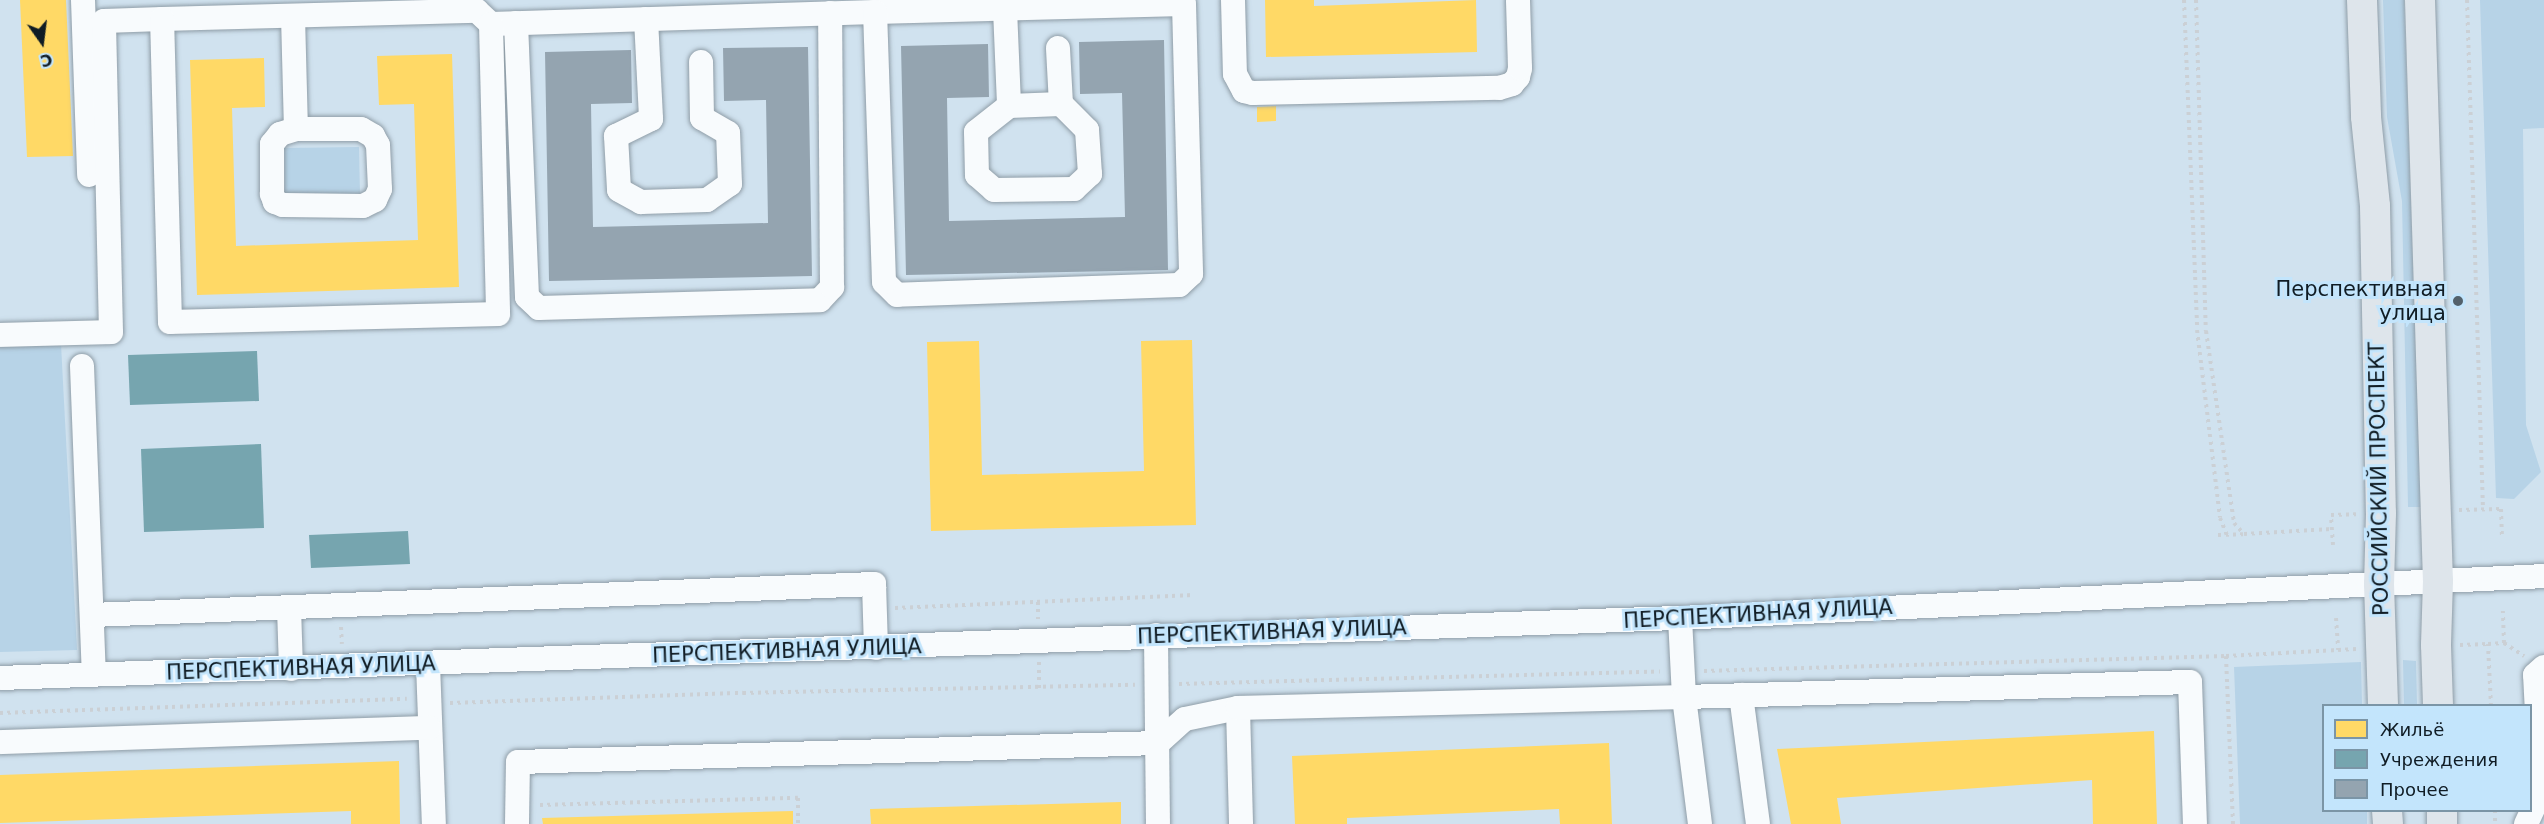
<!DOCTYPE html>
<html>
<head>
<meta charset="utf-8">
<style>
	body { margin:0 }
	#map { position:relative; width:2544px; height:824px; overflow:hidden; background:#d0e2ef; font-family:"DejaVu Sans",sans-serif }
	div>[style] { position:absolute }
	.green>* { inset:0; background:#b7d3e7 }
	.homes>* { inset:0; background:#ffd966 }
	.public>* { inset:0; background:#76a5af }
	.building>* { inset:0; background:#94a4b0 }
	.path>* { height:4px; margin-top:-2px; transform-origin:0; background:repeating-linear-gradient(90deg,#cbd0d5 0 3px,transparent 0 7.5px) }
	.roads { filter:drop-shadow(0 0 2px #8f9da7) drop-shadow(0 0 2px #8f9da7) }
	.minor>* { height:24px; margin:-12px; padding:0 12px; transform-origin:12px; border-radius:12px; background:#f8fbfd }
	.major>* { height:30px; margin:-15px; padding:0 15px; transform-origin:15px; border-radius:15px; background:#dee5eb }
	.dots>* { width:16px; height:16px; translate:-50% -50%; box-sizing:border-box; border:3px solid #c3e5fc; border-radius:50% }
	span { translate:-50% -50%; white-space:nowrap; text-align:center; line-height:1.15; -webkit-text-stroke:6px #c3e5fc; paint-order:stroke }
	.poi-label { font-size:21px; color:#101c24 }
	.right { translate:-100% -50%; text-align:right }
	.street-label { font-size:21px; color:#101c24 }
	.legend { position:absolute; left:2322px; top:704px; width:210px; height:108px; box-sizing:border-box; background:#c3e5fc; border:2px solid #7b95a6; margin:0; padding:8px 10px; list-style:none; font-size:18px; color:#101c24 }
	.legend li { display:flex; align-items:center; gap:12px; height:30px }
	.legend b { width:30px; border:2px solid #7b95a6 }
	.north { position:absolute; left:12px; top:12px; width:60px; height:60px; -webkit-text-stroke:4px #c3e5fc; paint-order:stroke; rotate:166deg; font-size:16px; font-weight:700; line-height:24px; text-align:center; color:#101c24 }
	.north::after { content:''; display:block; margin:auto; width:21px; height:27px; background:#101c24; clip-path:polygon(50% 0,100% 100%,50% 72%,0 100%) }
</style>
</head>
<body>
<div id="map">
	<div class="green">
		<i style="clip-path:polygon(2383px 0,2404px 0,2421px 507px,2408px 507px,2402px 201px,2387px 117px)"></i>
		<i style="clip-path:polygon(2480px 0,2544px 0,2544px 128px,2523px 129px,2526px 425px,2541px 472px,2514px 499px,2496px 498px)"></i>
		<i style="clip-path:polygon(359px 147px,360px 195px,285px 196px,284px 148px)"></i>
		<i style="clip-path:polygon(61px 344px,77px 650px,0 652px,0 346px)"></i>
		<i style="clip-path:polygon(2403px 660px,2416px 661px,2417px 705px,2404px 705px)"></i>
		<i style="clip-path:polygon(2361px 662px,2362px 705px,2324px 706px,2324px 810px,2367px 811px,2367px 824px,2240px 824px,2234px 667px)"></i>
	</div>
	<div class="homes">
		<i style="clip-path:polygon(20px 0,66px 0,73px 156px,27px 157px)"></i>
		<i style="clip-path:polygon(1265px 0,1314px 0,1314px 6px,1476px 0,1477px 52px,1266px 57px)"></i>
		<i style="clip-path:polygon(452px 54px,459px 287px,197px 295px,190px 60px,264px 58px,265px 107px,232px 108px,236px 246px,418px 240px,414px 104px,379px 105px,377px 56px)"></i>
		<i style="clip-path:polygon(1276px 106px,1276px 121px,1257px 122px,1257px 107px)"></i>
		<i style="clip-path:polygon(1192px 340px,1196px 525px,931px 531px,927px 342px,979px 341px,982px 475px,1144px 471px,1141px 341px)"></i>
		<i style="clip-path:polygon(2154px 731px,2157px 824px,2093px 824px,2092px 780px,1837px 798px,1841px 824px,1791px 824px,1777px 749px)"></i>
		<i style="clip-path:polygon(1609px 743px,1612px 824px,1560px 824px,1559px 809px,1347px 818px,1347px 824px,1295px 824px,1292px 756px)"></i>
		<i style="clip-path:polygon(399px 761px,400px 824px,351px 824px,351px 811px,0 823px,0 775px)"></i>
		<i style="clip-path:polygon(1121px 802px,1121px 824px,871px 824px,870px 809px)"></i>
		<i style="clip-path:polygon(793px 811px,793px 824px,543px 824px,542px 818px)"></i>
	</div>
	<div class="public">
		<i style="clip-path:polygon(257px 351px,259px 401px,130px 405px,128px 355px)"></i>
		<i style="clip-path:polygon(261px 444px,264px 528px,144px 532px,141px 449px)"></i>
		<i style="clip-path:polygon(408px 531px,410px 564px,311px 568px,309px 535px)"></i>
	</div>
	<div class="building">
		<i style="clip-path:polygon(1164px 40px,1168px 270px,906px 275px,901px 46px,988px 44px,989px 97px,947px 98px,949px 221px,1125px 217px,1122px 93px,1080px 94px,1079px 42px)"></i>
		<i style="clip-path:polygon(808px 47px,812px 276px,549px 281px,545px 52px,631px 50px,632px 103px,591px 104px,593px 227px,768px 223px,766px 100px,724px 101px,723px 48px)"></i>
	</div>
	<div class="path">
		<i style="left:2184px;top:0;width:330px;rotate:87.7deg"></i>
		<i style="left:2197px;top:330px;width:189px;rotate:83deg"></i>
		<i style="left:2220px;top:518px;width:18px;rotate:68deg"></i>
		<i style="left:2196px;top:0;width:331px;rotate:88.3deg"></i>
		<i style="left:2206px;top:331px;width:194px;rotate:81.7deg"></i>
		<i style="left:2234px;top:523px;width:15px;rotate:48deg"></i>
		<i style="left:2244px;top:534px;width:88px;rotate:-3.3deg"></i>
		<i style="left:2467px;top:0;width:509px;rotate:88.2deg"></i>
		<i style="left:2459px;top:510px;width:42px;rotate:-1.4deg"></i>
		<i style="left:2501px;top:509px;width:26px;rotate:88deg"></i>
		<i style="left:2218px;top:535px;width:25px;rotate:-2deg"></i>
		<i style="left:2333px;top:545px;width:30px;rotate:-94deg"></i>
		<i style="left:2331px;top:515px;width:25px;rotate:-2deg"></i>
		<i style="left:1038px;top:602px;width:17px;rotate:90deg"></i>
		<i style="left:895px;top:608px;width:299px;rotate:-2.5deg"></i>
		<i style="left:2336px;top:618px;width:32px;rotate:86deg"></i>
		<i style="left:2338px;top:650px;width:18px;rotate:-3deg"></i>
		<i style="left:341px;top:627px;width:17px;rotate:87deg"></i>
		<i style="left:2504px;top:643px;width:24px;rotate:33deg"></i>
		<i style="left:2460px;top:645px;width:28px;rotate:-2deg"></i>
		<i style="left:1039px;top:662px;width:26px;rotate:90deg"></i>
		<i style="left:1704px;top:671px;width:522px;rotate:-1.65deg"></i>
		<i style="left:1179px;top:684px;width:481px;rotate:-1.5deg"></i>
		<i style="left:450px;top:703px;width:293px;rotate:-2deg"></i>
		<i style="left:743px;top:693px;width:392px;rotate:-1.2deg"></i>
		<i style="left:2491px;top:706px;width:62px;rotate:-92.8deg"></i>
		<i style="left:2488px;top:644px;width:16px;rotate:-4deg"></i>
		<i style="left:2504px;top:643px;width:32px;rotate:-92deg"></i>
		<i style="left:0;top:713px;width:407px;rotate:-2deg"></i>
		<i style="left:540px;top:805px;width:258px;rotate:-1.6deg"></i>
		<i style="left:798px;top:798px;width:26px;rotate:90deg"></i>
		<i style="left:2495px;top:810px;width:14px;rotate:90deg"></i>
		<i style="left:2233px;top:824px;width:168px;rotate:-92.4deg"></i>
		<i style="left:2226px;top:656px;width:112px;rotate:-3.1deg"></i>
	</div>
	<div class="roads">
		<div class="minor">
			<i style="left:83px;top:0;width:175px;rotate:88deg"></i>
			<i style="left:1233px;top:0;width:74px;rotate:88.5deg"></i>
			<i style="left:1235px;top:74px;width:19px;rotate:62deg"></i>
			<i style="left:1244px;top:91px;width:9px;rotate:13deg"></i>
			<i style="left:1253px;top:93px;width:246px;rotate:-1.2deg"></i>
			<i style="left:1499px;top:88px;width:14px;rotate:-17deg"></i>
			<i style="left:1512px;top:84px;width:9px;rotate:-49deg"></i>
			<i style="left:1518px;top:77px;width:9px;rotate:-77deg"></i>
			<i style="left:1520px;top:68px;width:68px;rotate:-91.7deg"></i>
			<i style="left:1005px;top:9px;width:97px;rotate:87.6deg"></i>
			<i style="left:1009px;top:106px;width:42px;rotate:141.8deg"></i>
			<i style="left:976px;top:132px;width:43px;rotate:88.7deg"></i>
			<i style="left:977px;top:175px;width:23px;rotate:41deg"></i>
			<i style="left:994px;top:190px;width:80px;rotate:-0.7deg"></i>
			<i style="left:1074px;top:189px;width:22px;rotate:-43deg"></i>
			<i style="left:1090px;top:174px;width:44px;rotate:-93.9deg"></i>
			<i style="left:1087px;top:130px;width:37px;rotate:-135deg"></i>
			<i style="left:1061px;top:104px;width:56px;rotate:-93.1deg"></i>
			<i style="left:293px;top:16px;width:113px;rotate:88.5deg"></i>
			<i style="left:646px;top:19px;width:100px;rotate:87.1deg"></i>
			<i style="left:651px;top:119px;width:39px;rotate:154deg"></i>
			<i style="left:616px;top:136px;width:54px;rotate:86.8deg"></i>
			<i style="left:619px;top:190px;width:25px;rotate:29deg"></i>
			<i style="left:641px;top:202px;width:66px;rotate:-1.7deg"></i>
			<i style="left:707px;top:200px;width:28px;rotate:-35deg"></i>
			<i style="left:730px;top:184px;width:51px;rotate:-92.2deg"></i>
			<i style="left:728px;top:133px;width:30px;rotate:-150deg"></i>
			<i style="left:702px;top:118px;width:56px;rotate:-91deg"></i>
			<i style="left:516px;top:23px;width:274px;rotate:87.7deg"></i>
			<i style="left:527px;top:297px;width:16px;rotate:43deg"></i>
			<i style="left:539px;top:308px;width:281px;rotate:-1.6deg"></i>
			<i style="left:820px;top:300px;width:18px;rotate:-47deg"></i>
			<i style="left:832px;top:287px;width:274px;rotate:-90.4deg"></i>
			<i style="left:491px;top:24px;width:384px;rotate:-1.8deg"></i>
			<i style="left:875px;top:12px;width:309px;rotate:-1.5deg"></i>
			<i style="left:1184px;top:4px;width:270px;rotate:88.5deg"></i>
			<i style="left:1191px;top:274px;width:16px;rotate:137deg"></i>
			<i style="left:1179px;top:285px;width:282px;rotate:178deg"></i>
			<i style="left:897px;top:295px;width:18px;rotate:-135deg"></i>
			<i style="left:884px;top:282px;width:270px;rotate:-91.9deg"></i>
			<i style="left:1009px;top:106px;width:52px;rotate:-2.2deg"></i>
			<i style="left:296px;top:129px;width:65px"></i>
			<i style="left:361px;top:129px;width:14px;rotate:30deg"></i>
			<i style="left:373px;top:136px;width:10px;rotate:61deg"></i>
			<i style="left:378px;top:145px;width:44px;rotate:87.4deg"></i>
			<i style="left:380px;top:189px;width:12px;rotate:114deg"></i>
			<i style="left:375px;top:200px;width:13px;rotate:153deg"></i>
			<i style="left:363px;top:206px;width:80px;rotate:-179.3deg"></i>
			<i style="left:283px;top:205px;width:9px;rotate:-159deg"></i>
			<i style="left:275px;top:202px;width:9px;rotate:-111deg"></i>
			<i style="left:272px;top:194px;width:50px;rotate:-90deg"></i>
			<i style="left:272px;top:144px;width:13px;rotate:-51deg"></i>
			<i style="left:280px;top:134px;width:17px;rotate:-17deg"></i>
			<i style="left:0;top:335px;width:111px;rotate:-1.5deg"></i>
			<i style="left:111px;top:332px;width:311px;rotate:-91.3deg"></i>
			<i style="left:104px;top:21px;width:58px;rotate:-2deg"></i>
			<i style="left:162px;top:19px;width:315px;rotate:-1.5deg"></i>
			<i style="left:477px;top:11px;width:19px;rotate:43deg"></i>
			<i style="left:491px;top:24px;width:290px;rotate:88.6deg"></i>
			<i style="left:498px;top:314px;width:328px;rotate:178.6deg"></i>
			<i style="left:170px;top:322px;width:303px;rotate:-91.5deg"></i>
			<i style="left:82px;top:366px;width:309px;rotate:87.8deg"></i>
			<i style="left:289px;top:608px;width:61px;rotate:88.1deg"></i>
			<i style="left:92px;top:615px;width:783px;rotate:-2.27deg"></i>
			<i style="left:874px;top:584px;width:64px;rotate:88.2deg"></i>
			<i style="left:1156px;top:635px;width:189px;rotate:89.4deg"></i>
			<i style="left:428px;top:664px;width:160px;rotate:87.9deg"></i>
			<i style="left:0;top:678px;width:1681px;rotate:-2.05deg"></i>
			<i style="left:1680px;top:618px;width:865px;rotate:-2.78deg"></i>
			<i style="left:1741px;top:695px;width:130px;rotate:82.5deg"></i>
			<i style="left:1238px;top:708px;width:116px;rotate:88.5deg"></i>
			<i style="left:0;top:742px;width:429px;rotate:-1.9deg"></i>
			<i style="left:517px;top:824px;width:62px;rotate:-89.1deg"></i>
			<i style="left:518px;top:762px;width:640px;rotate:-1.7deg"></i>
			<i style="left:1158px;top:743px;width:36px;rotate:-42deg"></i>
			<i style="left:1185px;top:719px;width:54px;rotate:-11.7deg"></i>
			<i style="left:1238px;top:708px;width:446px;rotate:-1.4deg"></i>
			<i style="left:1684px;top:697px;width:79px;rotate:-92.9deg"></i>
			<i style="left:1700px;top:824px;width:128px;rotate:-97.2deg"></i>
			<i style="left:1684px;top:697px;width:506px;rotate:-1.7deg"></i>
			<i style="left:2190px;top:682px;width:142px;rotate:88deg"></i>
			<i style="left:2526px;top:824px;width:35px;rotate:-65deg"></i>
			<i style="left:2541px;top:792px;width:117px;rotate:-92.9deg"></i>
			<i style="left:2535px;top:675px;width:12px;rotate:-42deg"></i>
		</div>
		<div class="major">
			<i style="left:2362px;top:0;width:117px;rotate:88deg"></i>
			<i style="left:2366px;top:117px;width:89px;rotate:84.2deg"></i>
			<i style="left:2375px;top:206px;width:307px;rotate:88.9deg"></i>
			<i style="left:2381px;top:513px;width:71px;rotate:91.6deg"></i>
			<i style="left:2379px;top:584px;width:122px;rotate:88.1deg"></i>
			<i style="left:2420px;top:0;width:581px;rotate:88.23deg"></i>
			<i style="left:2438px;top:581px;width:64px;rotate:91.8deg"></i>
			<i style="left:2436px;top:645px;width:61px;rotate:88.1deg"></i>
			<i style="left:2387px;top:810px;width:14px;rotate:86deg"></i>
			<i style="left:2442px;top:810px;width:14px;rotate:90deg"></i>
		</div>
	</div>
	<div class="dots">
		<i style="left:2458px;top:301px;background:#53616b"></i>
	</div>
	<div class="poi-label">
		<span class="right" style="left:2446px;top:301px">Перспективная<br>улица</span>
	</div>
	<div class="street-label">
		<span style="left:2379px;top:479px;rotate:-91deg">РОССИЙСКИЙ ПРОСПЕКТ</span>
		<span style="left:1758px;top:614px;rotate:-3deg">ПЕРСПЕКТИВНАЯ УЛИЦА</span>
		<span style="left:1272px;top:632px;rotate:-2deg">ПЕРСПЕКТИВНАЯ УЛИЦА</span>
		<span style="left:787px;top:651px;rotate:-2deg">ПЕРСПЕКТИВНАЯ УЛИЦА</span>
		<span style="left:301px;top:668px;rotate:-2deg">ПЕРСПЕКТИВНАЯ УЛИЦА</span>
	</div>
	<ul class="legend">
	<li><b style="height:16px;background:#ffd966"></b>Жильё</li>
	<li><b style="height:16px;background:#76a5af"></b>Учреждения</li>
	<li><b style="height:16px;background:#94a4b0"></b>Прочее</li>
	</ul>
	<div class="north">С</div>
</div>
</body>
</html>
